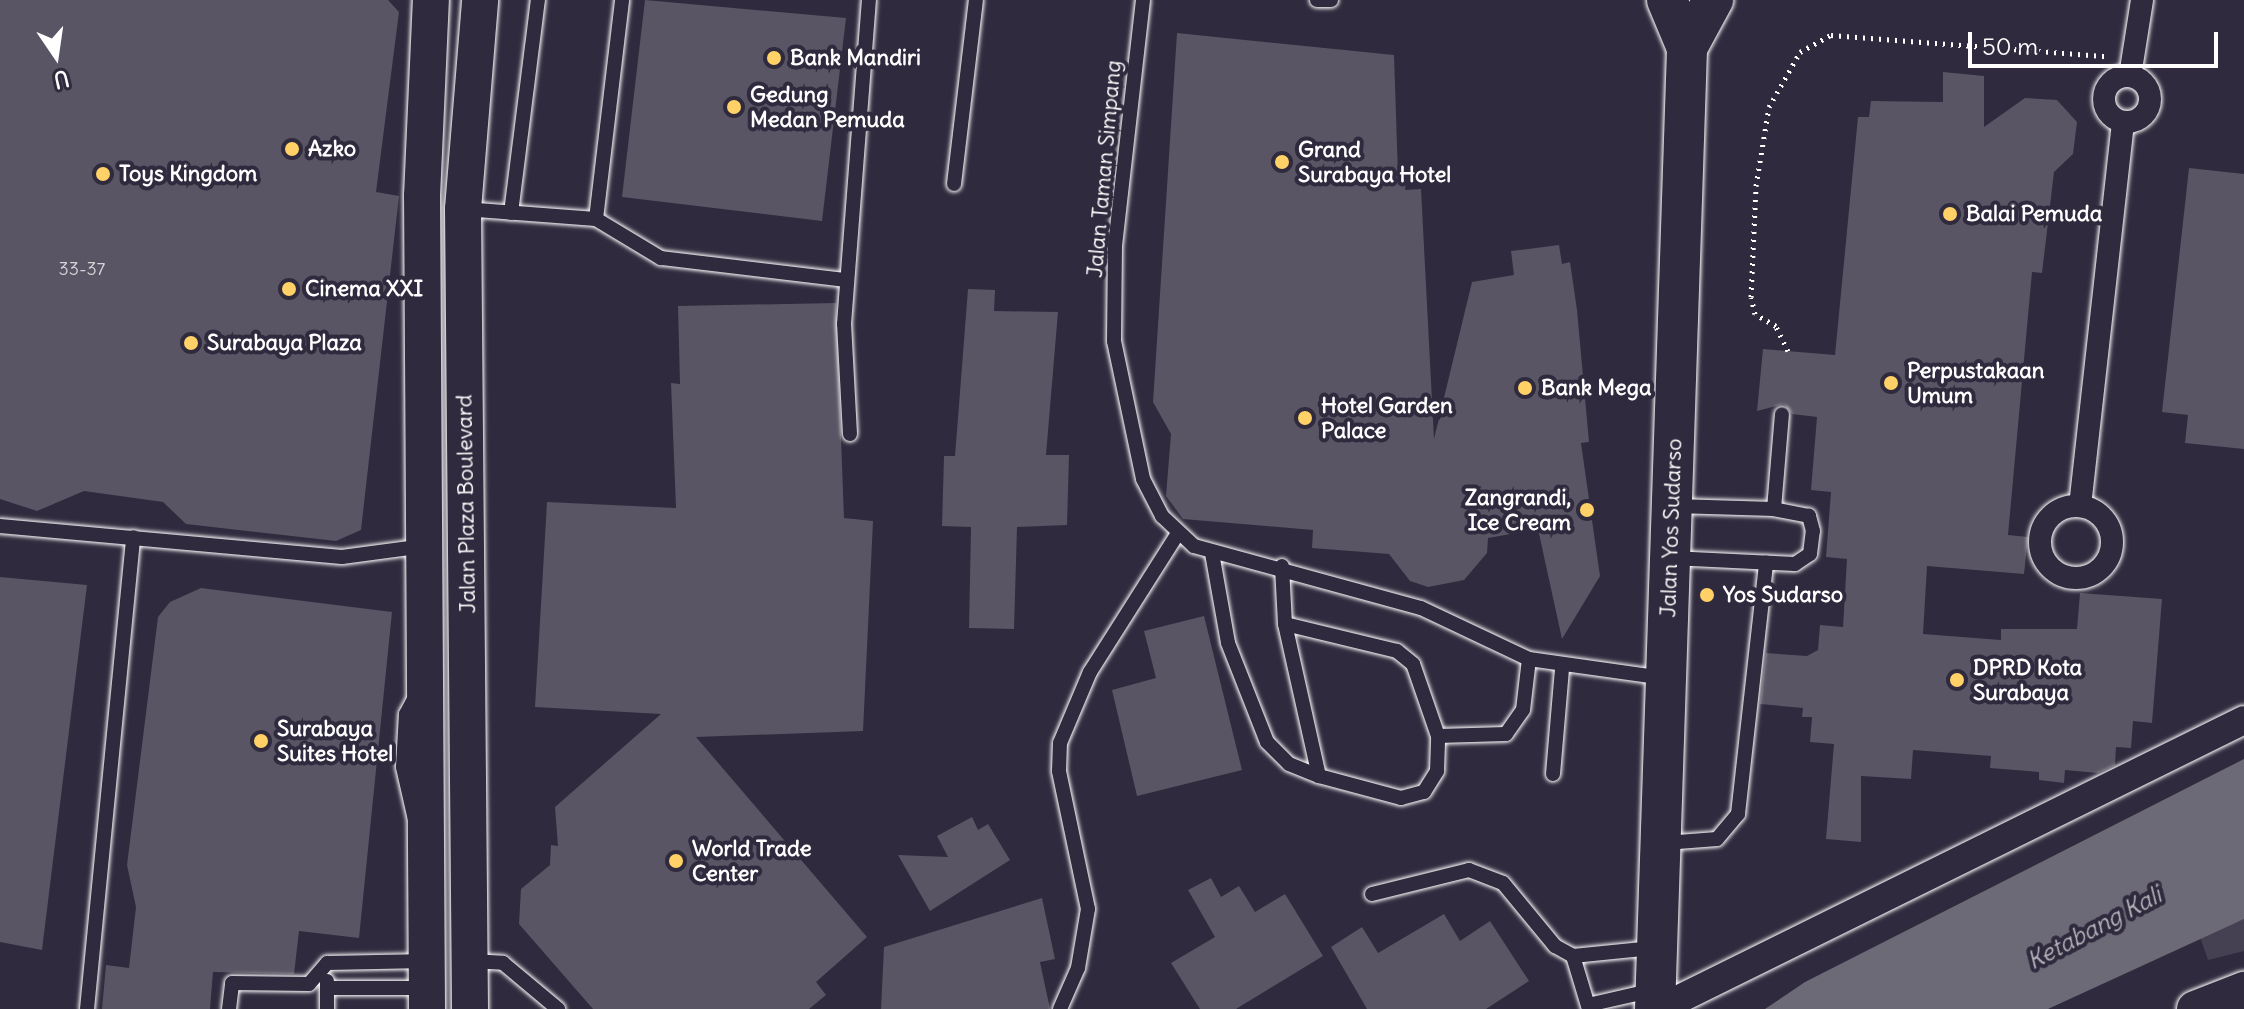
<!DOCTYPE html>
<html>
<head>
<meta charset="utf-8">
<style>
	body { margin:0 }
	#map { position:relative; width:2244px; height:1009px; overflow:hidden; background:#2f2a3d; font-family:Delius,sans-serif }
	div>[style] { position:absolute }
	.green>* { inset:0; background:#464152 }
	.water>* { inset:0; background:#6d6a77 }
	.building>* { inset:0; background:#595564 }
	.path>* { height:5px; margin-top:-2.5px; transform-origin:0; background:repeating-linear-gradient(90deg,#fff 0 2px,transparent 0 8px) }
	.roads { filter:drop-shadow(0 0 2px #fff) drop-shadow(0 0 2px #fff) }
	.service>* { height:14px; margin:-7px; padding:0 7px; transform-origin:7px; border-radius:7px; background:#2f2a3d }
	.pedestrian>* { height:22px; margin:-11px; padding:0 11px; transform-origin:11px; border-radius:11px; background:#2f2a3d }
	.pedestrian>.ring { margin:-11px; padding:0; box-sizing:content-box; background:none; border:22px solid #2f2a3d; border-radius:50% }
	.minor>* { height:28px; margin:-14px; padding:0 14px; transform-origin:14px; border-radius:14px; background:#2f2a3d }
	.tertiary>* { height:36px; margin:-18px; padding:0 18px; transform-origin:18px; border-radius:18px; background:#2f2a3d }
	.secondary>* { height:40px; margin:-20px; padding:0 20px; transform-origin:20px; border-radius:20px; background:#2f2a3d }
	.dots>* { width:22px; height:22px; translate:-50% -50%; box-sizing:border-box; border:4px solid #2f2a3d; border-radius:50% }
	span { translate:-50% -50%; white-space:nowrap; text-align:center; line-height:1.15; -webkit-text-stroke:8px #2f2a3d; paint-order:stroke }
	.number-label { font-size:18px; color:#d6d4d8 }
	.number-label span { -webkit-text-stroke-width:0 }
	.poi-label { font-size:22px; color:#fff; font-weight:700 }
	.left { translate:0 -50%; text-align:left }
	.right { translate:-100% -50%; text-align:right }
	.street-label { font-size:22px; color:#fff }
	.water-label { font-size:24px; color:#b6b4bb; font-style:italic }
	.north { position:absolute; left:16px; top:16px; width:80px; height:80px; -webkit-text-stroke:6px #2f2a3d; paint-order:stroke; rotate:167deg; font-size:22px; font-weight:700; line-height:32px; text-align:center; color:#fff }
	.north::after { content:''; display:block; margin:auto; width:28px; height:36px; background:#fff; clip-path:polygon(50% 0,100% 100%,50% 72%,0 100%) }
	.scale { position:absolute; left:1968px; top:32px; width:250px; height:36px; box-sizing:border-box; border:4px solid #fff; border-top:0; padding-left:10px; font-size:24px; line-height:28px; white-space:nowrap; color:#fff; -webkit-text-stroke:6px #2f2a3d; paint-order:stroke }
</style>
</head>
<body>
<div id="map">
	<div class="green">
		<i style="clip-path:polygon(2244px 919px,2244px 951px,2208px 960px,2200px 937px)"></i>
	</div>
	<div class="water">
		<i style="clip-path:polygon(2244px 759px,2244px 919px,2048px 1009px,1765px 1009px,1805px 982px)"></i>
	</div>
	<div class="building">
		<i style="clip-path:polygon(0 0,388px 0,399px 12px,376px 192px,399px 196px,361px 530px,336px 541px,186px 524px,163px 502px,84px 491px,37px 511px,0 499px)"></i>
		<i style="clip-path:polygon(645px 0,846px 18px,822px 221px,622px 197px)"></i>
		<i style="clip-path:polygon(1177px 33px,1394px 55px,1398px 175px,1407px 176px,1405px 190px,1421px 189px,1434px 439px,1472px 282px,1514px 275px,1511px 251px,1559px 245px,1562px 264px,1570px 262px,1577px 310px,1589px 442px,1581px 443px,1600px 576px,1562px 639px,1538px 529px,1488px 538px,1487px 553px,1464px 580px,1428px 587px,1410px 581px,1389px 554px,1312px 548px,1313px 530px,1183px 519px,1166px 496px,1171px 434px,1153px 402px)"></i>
		<i style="clip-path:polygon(1943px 72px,1984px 76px,1984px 127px,2025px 98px,2057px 100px,2077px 122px,2073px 154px,2054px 172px,2042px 273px,2032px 272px,2008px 535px,2028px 537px,2024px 574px,1927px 566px,1923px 634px,2001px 640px,2001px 629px,2077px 629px,2080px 593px,2162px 599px,2152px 723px,2133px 721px,2131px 748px,2116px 747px,2115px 765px,2098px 773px,2065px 770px,2064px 783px,2039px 780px,2039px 772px,1990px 768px,1991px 756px,1913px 750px,1911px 779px,1861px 776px,1861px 842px,1826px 839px,1834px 744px,1810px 742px,1812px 717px,1802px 717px,1803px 708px,1760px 704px,1766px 653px,1807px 656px,1818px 650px,1820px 625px,1843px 627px,1847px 559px,1826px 557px,1831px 492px,1811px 490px,1817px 417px,1792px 414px,1784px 404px,1757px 411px,1763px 349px,1835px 355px,1858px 117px,1869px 117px,1871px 101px,1943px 102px)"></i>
		<i style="clip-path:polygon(2189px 168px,2244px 174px,2244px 449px,2185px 443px,2188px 415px,2162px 412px)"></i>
		<i style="clip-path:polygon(968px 289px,995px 290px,994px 311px,1058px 312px,1046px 455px,1069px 455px,1067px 525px,1017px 527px,1014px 629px,969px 628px,971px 527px,942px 526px,944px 456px,955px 456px)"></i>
		<i style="clip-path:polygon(836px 303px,844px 518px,873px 521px,863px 731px,696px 737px,867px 937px,816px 982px,826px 995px,809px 1009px,593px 1009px,519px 924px,521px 889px,550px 865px,551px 845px,558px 846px,555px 807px,661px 714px,535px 707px,547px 502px,676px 508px,671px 383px,680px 384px,678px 306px)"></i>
		<i style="clip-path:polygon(0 577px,87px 585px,42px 950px,0 942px)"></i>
		<i style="clip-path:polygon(201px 588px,392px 612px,359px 938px,299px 931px,294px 974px,213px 972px,210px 1009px,102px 1009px,106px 965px,129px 968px,136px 907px,127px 865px,158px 617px,170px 602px)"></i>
		<i style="clip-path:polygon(1204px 616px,1242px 770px,1137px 796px,1112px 690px,1156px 678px,1144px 631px)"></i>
		<i style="clip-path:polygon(972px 817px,978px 830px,988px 824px,1010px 860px,930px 911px,898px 855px,948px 857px,937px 836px)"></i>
		<i style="clip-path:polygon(1211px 878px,1221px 897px,1239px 886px,1255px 912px,1285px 894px,1323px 956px,1236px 1009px,1200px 1009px,1171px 963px,1215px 937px,1188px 890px)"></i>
		<i style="clip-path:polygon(1042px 898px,1055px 959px,1040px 962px,1050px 1009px,881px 1009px,884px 947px)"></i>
		<i style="clip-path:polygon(1444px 914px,1460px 941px,1490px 921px,1529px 981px,1486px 1009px,1367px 1009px,1331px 947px,1362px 927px,1378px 953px)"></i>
	</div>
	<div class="path">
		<i style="left:1788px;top:351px;width:28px;rotate:-116deg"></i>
		<i style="left:1776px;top:326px;width:24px;rotate:-150deg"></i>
		<i style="left:1755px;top:314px;width:17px;rotate:-103deg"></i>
		<i style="left:1751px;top:297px;width:111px;rotate:-87.4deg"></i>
		<i style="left:1756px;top:186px;width:80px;rotate:-80.7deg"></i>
		<i style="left:1769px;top:107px;width:63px;rotate:-60.6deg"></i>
		<i style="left:1800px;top:52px;width:35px;rotate:-29deg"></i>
		<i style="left:1831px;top:35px;width:276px;rotate:4.4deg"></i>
	</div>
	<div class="roads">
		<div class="service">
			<i style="left:1143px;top:0;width:247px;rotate:96.5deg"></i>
			<i style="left:1115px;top:245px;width:96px;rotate:90.6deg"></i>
			<i style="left:1114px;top:341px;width:141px;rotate:78.1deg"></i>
			<i style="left:1143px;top:479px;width:42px;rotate:62.8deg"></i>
			<i style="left:1162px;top:516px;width:44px;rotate:43.2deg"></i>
			<i style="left:1194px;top:546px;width:235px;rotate:15.3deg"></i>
			<i style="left:1421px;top:608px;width:119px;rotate:25.3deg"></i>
			<i style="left:1529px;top:659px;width:137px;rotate:8deg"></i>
			<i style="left:1317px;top:0;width:14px"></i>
			<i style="left:954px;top:184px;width:185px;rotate:-83.2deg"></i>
			<i style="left:464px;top:209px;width:132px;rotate:4.3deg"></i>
			<i style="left:596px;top:219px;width:76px;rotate:31deg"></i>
			<i style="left:661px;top:258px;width:186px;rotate:6.8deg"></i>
			<i style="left:511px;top:213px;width:215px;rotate:-82.8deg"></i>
			<i style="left:596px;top:219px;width:221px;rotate:-83.2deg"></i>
			<i style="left:850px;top:434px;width:110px;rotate:-93.1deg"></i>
			<i style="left:844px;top:324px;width:325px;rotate:-85.6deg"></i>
			<i style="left:1774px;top:509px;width:95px;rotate:-85.2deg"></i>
			<i style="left:0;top:526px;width:343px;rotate:5.2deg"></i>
			<i style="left:342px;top:557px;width:83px;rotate:-7.6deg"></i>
			<i style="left:1212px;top:553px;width:91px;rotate:79.9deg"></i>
			<i style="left:1228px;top:643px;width:106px;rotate:68.5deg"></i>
			<i style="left:1267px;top:742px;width:31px;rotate:45deg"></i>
			<i style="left:1289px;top:764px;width:32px;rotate:22deg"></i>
			<i style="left:1319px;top:776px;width:85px;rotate:15deg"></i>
			<i style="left:1401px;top:798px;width:24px;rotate:-15deg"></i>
			<i style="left:1424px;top:792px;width:25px;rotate:-58deg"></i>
			<i style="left:1437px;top:771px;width:35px;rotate:-88deg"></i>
			<i style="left:1438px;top:736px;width:76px;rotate:-109.1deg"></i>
			<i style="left:1413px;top:664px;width:21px;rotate:-141deg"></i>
			<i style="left:1397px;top:651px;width:115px;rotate:-166.4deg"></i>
			<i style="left:1285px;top:624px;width:58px;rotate:-93deg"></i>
			<i style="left:1671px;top:558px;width:124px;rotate:2.8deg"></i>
			<i style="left:1795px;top:564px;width:18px;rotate:-34deg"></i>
			<i style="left:1810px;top:554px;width:23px;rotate:-83deg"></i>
			<i style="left:1813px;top:531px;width:16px;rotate:-105deg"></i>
			<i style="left:1809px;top:516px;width:36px;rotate:-169deg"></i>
			<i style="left:1774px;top:509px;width:99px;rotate:-178.3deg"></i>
			<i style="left:1285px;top:624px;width:156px;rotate:77.4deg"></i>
			<i style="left:1438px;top:736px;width:68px;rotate:-1.7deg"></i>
			<i style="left:1506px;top:734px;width:29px;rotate:-55deg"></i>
			<i style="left:1523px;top:710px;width:51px;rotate:-83.3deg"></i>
			<i style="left:1553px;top:774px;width:106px;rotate:-85.1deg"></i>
			<i style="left:415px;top:820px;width:54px;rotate:-102.8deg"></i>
			<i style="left:403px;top:767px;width:53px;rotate:-86.8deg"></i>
			<i style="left:406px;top:714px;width:19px;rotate:-62deg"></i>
			<i style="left:1665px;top:843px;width:52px;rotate:-4.4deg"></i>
			<i style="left:1717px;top:839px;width:33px;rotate:-50deg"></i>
			<i style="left:1738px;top:814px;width:253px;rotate:-83.6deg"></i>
			<i style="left:1372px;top:894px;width:100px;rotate:-13.9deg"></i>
			<i style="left:1469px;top:870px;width:36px;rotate:21deg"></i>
			<i style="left:1503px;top:883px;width:82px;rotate:50.5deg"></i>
			<i style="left:1555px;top:946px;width:21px;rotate:29deg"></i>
			<i style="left:1573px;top:956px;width:80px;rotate:-5.7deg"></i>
			<i style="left:1573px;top:956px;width:55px;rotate:73.2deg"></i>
			<i style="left:470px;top:961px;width:33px;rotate:3deg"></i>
			<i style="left:503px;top:963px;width:72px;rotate:39.9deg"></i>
			<i style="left:327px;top:988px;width:100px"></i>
			<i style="left:1588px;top:1005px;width:68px;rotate:-12.8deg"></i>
			<i style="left:87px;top:1009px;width:474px;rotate:-84.4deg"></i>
			<i style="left:229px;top:1009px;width:26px;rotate:-83deg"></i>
			<i style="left:232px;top:983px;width:77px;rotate:0.7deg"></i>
			<i style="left:309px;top:984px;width:28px;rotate:-49deg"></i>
			<i style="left:327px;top:963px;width:100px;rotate:-1.1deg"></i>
			<i style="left:327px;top:1009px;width:28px;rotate:-90deg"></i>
			<i style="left:1060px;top:1009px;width:45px;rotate:-66.3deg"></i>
			<i style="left:1078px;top:968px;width:60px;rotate:-80.4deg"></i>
			<i style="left:1088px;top:909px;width:141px;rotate:-101.9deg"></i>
			<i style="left:1059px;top:771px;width:28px;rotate:-88deg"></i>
			<i style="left:1060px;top:743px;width:77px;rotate:-67.1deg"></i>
			<i style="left:1090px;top:672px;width:162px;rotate:-57.6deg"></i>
		</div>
		<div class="pedestrian">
			<i style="left:2130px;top:76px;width:77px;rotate:-81deg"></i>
			<i class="ring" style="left:2104px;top:76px;width:24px;height:24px"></i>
			<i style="left:2080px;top:506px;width:386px;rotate:-83.6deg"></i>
			<i class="ring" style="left:2040px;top:506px;width:50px;height:50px"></i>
		</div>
		<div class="minor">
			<i style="left:1659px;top:1009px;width:652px;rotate:-26.29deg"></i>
		</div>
		<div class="tertiary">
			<i style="left:427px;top:1009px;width:813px;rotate:-90.35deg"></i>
			<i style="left:422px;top:196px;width:196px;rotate:-87.4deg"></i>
			<i style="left:470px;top:1009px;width:800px;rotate:-90.5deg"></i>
			<i style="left:463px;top:209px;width:210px;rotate:-85.3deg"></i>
			<i style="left:2195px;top:1009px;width:53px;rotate:-21.2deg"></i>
		</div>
		<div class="secondary">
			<i style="left:1687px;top:48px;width:55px;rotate:-61.6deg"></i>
			<i style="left:1655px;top:1009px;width:962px;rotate:-88.09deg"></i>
			<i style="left:1687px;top:48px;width:52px;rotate:-112.6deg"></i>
		</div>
	</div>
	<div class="dots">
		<i style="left:774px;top:58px;background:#ffd166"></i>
		<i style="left:734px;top:107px;background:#ffd166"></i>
		<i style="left:292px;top:149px;background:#ffd166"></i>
		<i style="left:1282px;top:162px;background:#ffd166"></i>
		<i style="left:103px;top:174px;background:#ffd166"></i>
		<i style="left:1950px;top:214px;background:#ffd166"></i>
		<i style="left:289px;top:289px;background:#ffd166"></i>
		<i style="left:191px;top:343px;background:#ffd166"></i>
		<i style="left:1891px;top:383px;background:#ffd166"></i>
		<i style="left:1525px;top:388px;background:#ffd166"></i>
		<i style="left:1305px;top:418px;background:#ffd166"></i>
		<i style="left:1587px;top:510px;background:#ffd166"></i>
		<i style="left:1707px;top:595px;background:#ffd166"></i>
		<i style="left:1957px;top:680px;background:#ffd166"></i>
		<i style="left:261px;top:741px;background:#ffd166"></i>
		<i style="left:676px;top:861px;background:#ffd166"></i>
	</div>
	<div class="number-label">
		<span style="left:82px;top:269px">33-37</span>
	</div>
	<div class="poi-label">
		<span class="left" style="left:790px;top:58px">Bank Mandiri</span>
		<span class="left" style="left:750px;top:107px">Gedung<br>Medan Pemuda</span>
		<span class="left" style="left:308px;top:149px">Azko</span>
		<span class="left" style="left:1298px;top:162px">Grand<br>Surabaya Hotel</span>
		<span class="left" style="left:119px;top:174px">Toys Kingdom</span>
		<span class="left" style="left:1966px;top:214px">Balai Pemuda</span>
		<span class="left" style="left:305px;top:289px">Cinema XXI</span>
		<span class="left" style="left:207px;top:343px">Surabaya Plaza</span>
		<span class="left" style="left:1907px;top:383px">Perpustakaan<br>Umum</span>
		<span class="left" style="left:1541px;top:388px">Bank Mega</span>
		<span class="left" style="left:1321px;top:418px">Hotel Garden<br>Palace</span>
		<span class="right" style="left:1571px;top:510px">Zangrandi,<br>Ice Cream</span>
		<span class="left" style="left:1723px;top:595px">Yos Sudarso</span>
		<span class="left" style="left:1973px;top:680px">DPRD Kota<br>Surabaya</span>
		<span class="left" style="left:277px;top:741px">Surabaya<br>Suites Hotel</span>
		<span class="left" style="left:692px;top:861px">World Trade<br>Center</span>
	</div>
	<div class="street-label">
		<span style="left:1104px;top:169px;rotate:-85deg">Jalan Taman Simpang</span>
		<span style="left:466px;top:504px;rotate:-91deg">Jalan Plaza Boulevard</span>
		<span style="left:1671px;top:528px;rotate:-88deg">Jalan Yos Sudarso</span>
	</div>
	<div class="water-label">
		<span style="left:2094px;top:928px;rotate:-28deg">Ketabang Kali</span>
	</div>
	<div class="north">U</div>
	<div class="scale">50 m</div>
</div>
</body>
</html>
